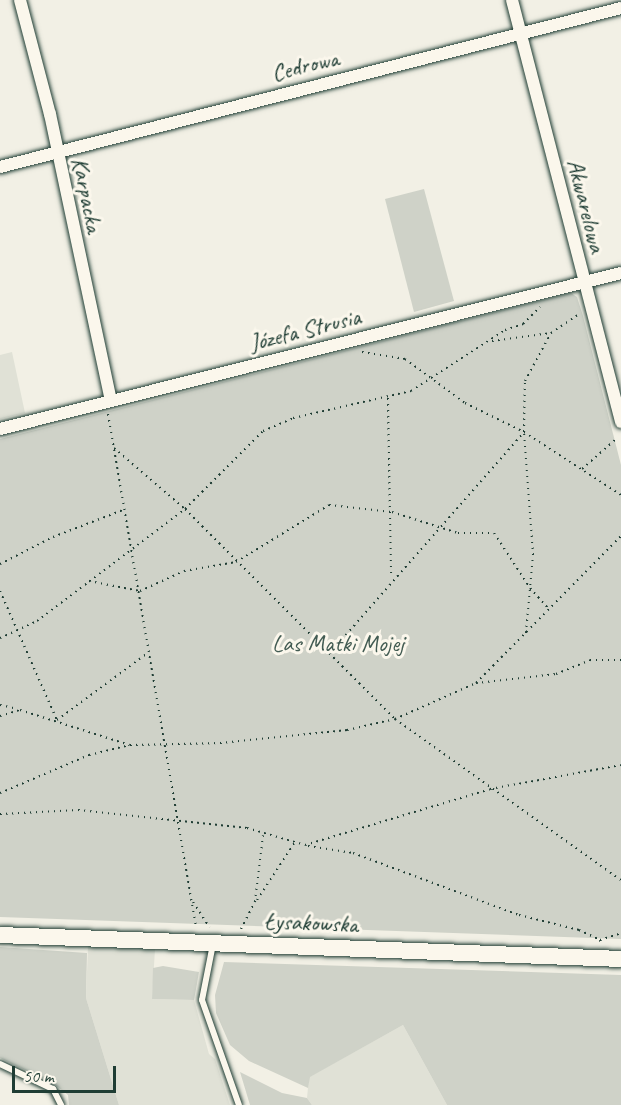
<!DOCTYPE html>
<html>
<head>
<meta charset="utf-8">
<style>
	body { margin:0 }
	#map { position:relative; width:621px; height:1105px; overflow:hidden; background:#f2f0e5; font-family:Caveat,sans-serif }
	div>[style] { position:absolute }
	.built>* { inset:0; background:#e0e1d6 }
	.green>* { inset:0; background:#cfd2c8 }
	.path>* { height:2px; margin-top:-1px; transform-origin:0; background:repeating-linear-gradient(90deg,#1f3d34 0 1.5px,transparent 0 6px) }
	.roads { filter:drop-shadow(0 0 2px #1f3d34) drop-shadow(0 0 2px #1f3d34) }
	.lane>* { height:6px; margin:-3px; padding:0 3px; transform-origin:3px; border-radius:3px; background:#fbf7ec }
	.street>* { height:12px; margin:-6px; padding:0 6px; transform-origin:6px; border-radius:6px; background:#fbf7ec }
	.secondary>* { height:16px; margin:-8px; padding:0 8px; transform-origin:8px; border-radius:8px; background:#fbf7ec }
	span { translate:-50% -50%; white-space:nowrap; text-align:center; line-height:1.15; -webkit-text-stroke:6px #fbf7ec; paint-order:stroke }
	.street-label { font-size:24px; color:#1f3d34 }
	.park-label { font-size:24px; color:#425b52 }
	.scale { position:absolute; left:12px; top:1066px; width:104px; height:27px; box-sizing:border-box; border:3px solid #1f3d34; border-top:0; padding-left:8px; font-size:18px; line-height:21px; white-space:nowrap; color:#1f3d34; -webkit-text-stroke:4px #fbf7ec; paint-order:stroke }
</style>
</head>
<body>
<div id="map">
	<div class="built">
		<i style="clip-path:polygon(12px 352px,25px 413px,0 419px,0 355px)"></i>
		<i style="clip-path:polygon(88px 946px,155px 949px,152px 999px,194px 1000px,209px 1054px,215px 1059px,230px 1105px,119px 1105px,86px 998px)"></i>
		<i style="clip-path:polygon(403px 1025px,447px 1105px,312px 1105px,307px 1098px,309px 1077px)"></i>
	</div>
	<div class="green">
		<i style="clip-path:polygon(424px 189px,454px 301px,414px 312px,385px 199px)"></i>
		<i style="clip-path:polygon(571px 293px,577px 297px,583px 316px,621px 465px,621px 939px,0 917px,0 439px)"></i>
		<i style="clip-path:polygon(0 947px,87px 953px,86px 998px,119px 1105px,69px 1105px,68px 1095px,53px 1083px,0 1058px)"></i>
		<i style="clip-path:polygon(224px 962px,621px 975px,621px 1105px,447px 1105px,403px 1025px,310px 1077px,308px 1088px,249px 1061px,230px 1045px,216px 1013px,215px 995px)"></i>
		<i style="clip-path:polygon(163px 966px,199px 972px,194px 1000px,152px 999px,153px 968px)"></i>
		<i style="clip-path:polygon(240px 1072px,282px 1093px,307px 1098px,312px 1105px,250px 1105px)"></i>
	</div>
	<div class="path">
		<i style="left:492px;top:341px;width:60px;rotate:-7.7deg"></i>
		<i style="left:362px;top:352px;width:44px;rotate:9.2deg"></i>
		<i style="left:405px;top:359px;width:74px;rotate:36.3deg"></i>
		<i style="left:465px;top:403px;width:66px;rotate:26.2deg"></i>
		<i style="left:524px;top:432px;width:116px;rotate:33deg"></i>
		<i style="left:388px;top:398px;width:180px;rotate:89deg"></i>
		<i style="left:108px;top:414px;width:520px;rotate:80.27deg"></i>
		<i style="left:114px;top:448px;width:94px;rotate:40.7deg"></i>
		<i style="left:185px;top:509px;width:297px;rotate:45deg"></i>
		<i style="left:395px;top:719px;width:277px;rotate:35.5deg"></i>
		<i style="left:582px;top:469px;width:45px;rotate:-41.4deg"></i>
		<i style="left:0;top:564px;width:59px;rotate:-27deg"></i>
		<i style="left:53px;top:537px;width:75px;rotate:-21.1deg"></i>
		<i style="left:89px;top:581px;width:52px;rotate:11.1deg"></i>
		<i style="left:140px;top:591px;width:48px;rotate:-24.4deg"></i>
		<i style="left:184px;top:571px;width:53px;rotate:-9.8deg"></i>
		<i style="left:236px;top:562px;width:109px;rotate:-31.5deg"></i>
		<i style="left:329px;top:505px;width:63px;rotate:6.3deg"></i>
		<i style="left:392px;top:512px;width:69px;rotate:17.7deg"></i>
		<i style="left:458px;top:533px;width:36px"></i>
		<i style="left:494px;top:533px;width:66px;rotate:56.8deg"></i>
		<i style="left:530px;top:588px;width:28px;rotate:48deg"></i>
		<i style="left:0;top:591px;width:141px;rotate:66.2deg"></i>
		<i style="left:526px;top:633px;width:78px;rotate:-84.9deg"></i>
		<i style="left:533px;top:555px;width:123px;rotate:-94.2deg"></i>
		<i style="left:524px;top:432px;width:51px;rotate:-88.9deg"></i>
		<i style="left:525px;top:381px;width:55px;rotate:-61.6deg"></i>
		<i style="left:551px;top:333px;width:34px;rotate:-34deg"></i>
		<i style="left:0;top:638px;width:41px;rotate:-24.7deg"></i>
		<i style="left:37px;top:621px;width:186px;rotate:-37.1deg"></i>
		<i style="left:185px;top:509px;width:110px;rotate:-45deg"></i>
		<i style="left:263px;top:431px;width:33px;rotate:-23deg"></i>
		<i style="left:293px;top:418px;width:121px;rotate:-12.9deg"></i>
		<i style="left:411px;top:391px;width:112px;rotate:-33deg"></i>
		<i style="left:505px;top:330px;width:19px;rotate:-18deg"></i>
		<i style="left:523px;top:324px;width:24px;rotate:-45deg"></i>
		<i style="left:330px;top:653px;width:294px;rotate:-48.7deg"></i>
		<i style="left:476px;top:683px;width:81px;rotate:-6.4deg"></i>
		<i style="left:556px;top:674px;width:37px;rotate:-22deg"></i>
		<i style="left:590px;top:660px;width:31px"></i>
		<i style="left:0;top:705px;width:17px;rotate:13deg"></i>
		<i style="left:0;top:716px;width:21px;rotate:-17deg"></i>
		<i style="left:20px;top:710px;width:115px;rotate:17.7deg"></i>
		<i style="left:130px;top:745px;width:90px;rotate:-1.3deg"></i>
		<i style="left:220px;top:743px;width:128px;rotate:-5.8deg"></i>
		<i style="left:347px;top:730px;width:49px;rotate:-12.9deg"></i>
		<i style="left:395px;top:719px;width:89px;rotate:-24deg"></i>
		<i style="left:476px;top:683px;width:206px;rotate:-45.4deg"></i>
		<i style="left:57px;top:720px;width:114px;rotate:-36.5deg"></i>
		<i style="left:0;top:793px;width:97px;rotate:-23.1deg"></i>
		<i style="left:89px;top:755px;width:42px;rotate:-13.7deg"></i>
		<i style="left:0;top:814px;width:78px;rotate:-2.9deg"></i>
		<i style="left:78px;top:810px;width:170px;rotate:6.1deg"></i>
		<i style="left:247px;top:828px;width:60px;rotate:16.3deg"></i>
		<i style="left:305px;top:845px;width:193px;rotate:-16.8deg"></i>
		<i style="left:490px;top:789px;width:133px;rotate:-10.4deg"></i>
		<i style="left:308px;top:846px;width:46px;rotate:8.8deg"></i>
		<i style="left:353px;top:853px;width:177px;rotate:20.5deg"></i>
		<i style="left:519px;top:915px;width:62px;rotate:14deg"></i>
		<i style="left:579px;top:930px;width:23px;rotate:25deg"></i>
		<i style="left:600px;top:940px;width:4px;rotate:76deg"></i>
		<i style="left:257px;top:900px;width:69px;rotate:-56.8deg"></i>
		<i style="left:193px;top:902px;width:30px;rotate:57deg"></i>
		<i style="left:241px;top:929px;width:30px;rotate:-63deg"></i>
		<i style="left:255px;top:902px;width:67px;rotate:-83.2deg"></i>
		<i style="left:600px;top:940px;width:22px;rotate:-18deg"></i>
	</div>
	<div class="roads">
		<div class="lane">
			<i style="left:213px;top:944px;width:57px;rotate:101.1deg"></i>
			<i style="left:202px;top:1000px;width:111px;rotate:70.6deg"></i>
			<i style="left:0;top:1064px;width:59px;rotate:25.3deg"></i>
			<i style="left:53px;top:1089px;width:18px;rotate:63deg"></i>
		</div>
		<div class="street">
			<i style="left:20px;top:0;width:118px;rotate:75.3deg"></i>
			<i style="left:50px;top:114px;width:292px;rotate:78deg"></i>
			<i style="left:512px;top:0;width:436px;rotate:75.5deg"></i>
			<i style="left:0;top:167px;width:641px;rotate:-14.36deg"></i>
			<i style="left:0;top:429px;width:640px;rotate:-14.1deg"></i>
		</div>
		<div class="secondary">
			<i style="left:0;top:935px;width:621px;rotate:2.21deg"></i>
		</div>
	</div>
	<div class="street-label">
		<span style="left:305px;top:66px;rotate:-14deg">Cedrowa</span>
		<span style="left:87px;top:195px;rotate:78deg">Karpacka</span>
		<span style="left:586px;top:206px;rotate:76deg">Akwarelowa</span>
		<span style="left:305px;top:330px;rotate:-14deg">Józefa Strusia</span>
		<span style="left:311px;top:923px;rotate:2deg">Łysakowska</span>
	</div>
	<div class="park-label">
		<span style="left:338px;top:644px">Las Matki Mojej</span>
	</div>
	<div class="scale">50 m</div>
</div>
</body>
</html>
